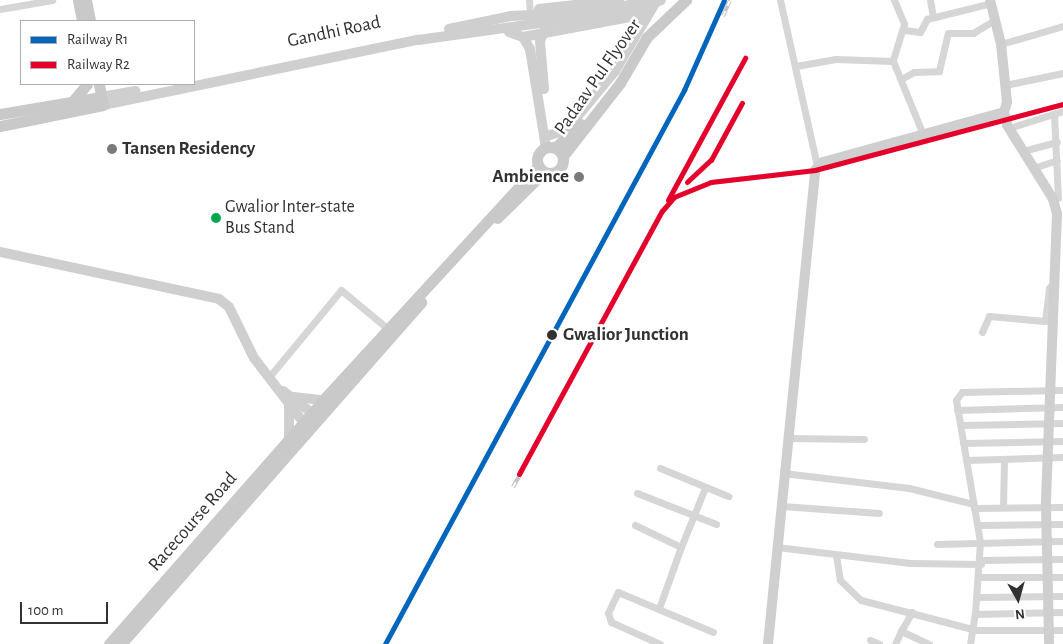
<!DOCTYPE html>
<html>
<head>
<meta charset="utf-8">
<style>
	body { margin:0 }
	#map { position:relative; width:1063px; height:644px; overflow:hidden; background:#fff; font-family:"Alegreya Sans",sans-serif }
	div>[style] { position:absolute }
	.street>* { height:7px; margin:-3.5px; padding:0 3.5px; transform-origin:3.5px; border-radius:3.5px; background:#d6d6d6 }
	.secondary>* { height:10px; margin:-5px; padding:0 5px; transform-origin:5px; border-radius:5px; background:#cfcfcf }
	.primary>* { height:11px; margin:-5.5px; padding:0 5.5px; transform-origin:5.5px; border-radius:5.5px; background:#c9c9c9 }
	.primary>.ring { margin:-5.5px; padding:0; box-sizing:content-box; background:none; border:11px solid #c9c9c9; border-radius:50% }
	.rail>* { height:4px; margin-top:-2px; transform-origin:0; background:repeating-linear-gradient(90deg,#fff 0 5.5px,#bebebe 0 11px); box-sizing:border-box; border-block:1px solid #bebebe }
	.secondary-bridge>* { height:10px; margin:-5px; padding:0 5px; transform-origin:5px; border-radius:5px; background:#cfcfcf }
	.rail-1>* { height:5px; margin:-2.5px; padding:0 2.5px; transform-origin:2.5px; border-radius:2.5px; background:#0065bd }
	.rail-2>* { height:5px; margin:-2.5px; padding:0 2.5px; transform-origin:2.5px; border-radius:2.5px; background:#e4002b }
	.dots>* { width:14px; height:14px; translate:-50% -50%; box-sizing:border-box; border:2px solid #fff; border-radius:50% }
	span { translate:-50% -50%; white-space:nowrap; text-align:center; line-height:1.15; -webkit-text-stroke:5px #fff; paint-order:stroke }
	.bus-label { font-size:18px; color:#323232 }
	.left { translate:0 -50%; text-align:left }
	.street-label { font-size:19px; color:#323232 }
	.poi-label { font-size:19px; color:#323232; font-weight:700 }
	.right { translate:-100% -50%; text-align:right }
	.stop-label { font-size:19px; color:#323232; font-weight:700 }
	.legend { position:absolute; left:20px; top:20px; width:175px; height:65px; box-sizing:border-box; background:#fff; border:1px solid #adadad; margin:0; padding:6px 9px; list-style:none; font-size:15px; color:#323232 }
	.legend li { display:flex; align-items:center; gap:10px; height:25px }
	.legend b { width:25px; border:1px solid #adadad }
	.north { position:absolute; left:993px; top:574px; width:50px; height:50px; -webkit-text-stroke:4px #fff; paint-order:stroke; rotate:173deg; font-size:14px; font-weight:700; line-height:20px; text-align:center; color:#323232 }
	.north::after { content:''; display:block; margin:auto; width:18px; height:22px; background:#323232; clip-path:polygon(50% 0,100% 100%,50% 72%,0 100%) }
	.scale { position:absolute; left:20px; top:602px; width:88px; height:22px; box-sizing:border-box; border:2px solid #323232; border-top:0; padding-left:6px; font-size:15px; line-height:18px; white-space:nowrap; color:#323232; -webkit-text-stroke:4px #fff; paint-order:stroke }
</style>
</head>
<body>
<div id="map">
	<div class="street">
		<i style="left:529px;top:0;width:15px;rotate:86deg"></i>
		<i style="left:780px;top:0;width:169px;rotate:77.4deg"></i>
		<i style="left:894px;top:0;width:26px;rotate:67deg"></i>
		<i style="left:904px;top:24px;width:39px;rotate:107deg"></i>
		<i style="left:893px;top:61px;width:82px;rotate:67.8deg"></i>
		<i style="left:930px;top:0;width:17px;rotate:80deg"></i>
		<i style="left:0;top:9px;width:53px;rotate:-9.8deg"></i>
		<i style="left:904px;top:30px;width:16px;rotate:7deg"></i>
		<i style="left:920px;top:32px;width:15px;rotate:-62deg"></i>
		<i style="left:927px;top:19px;width:66px;rotate:-14deg"></i>
		<i style="left:1001px;top:44px;width:65px;rotate:-16.2deg"></i>
		<i style="left:796px;top:66px;width:40px;rotate:-10deg"></i>
		<i style="left:835px;top:59px;width:58px;rotate:2deg"></i>
		<i style="left:901px;top:79px;width:15px;rotate:-28deg"></i>
		<i style="left:914px;top:72px;width:25px;rotate:-2deg"></i>
		<i style="left:939px;top:71px;width:39px;rotate:-77deg"></i>
		<i style="left:948px;top:33px;width:25px"></i>
		<i style="left:973px;top:33px;width:26px;rotate:-31deg"></i>
		<i style="left:1005px;top:85px;width:59px;rotate:-11.7deg"></i>
		<i style="left:1054px;top:114px;width:84px;rotate:87.3deg"></i>
		<i style="left:1009px;top:128px;width:57px;rotate:-17.5deg"></i>
		<i style="left:1023px;top:151px;width:35px;rotate:-15deg"></i>
		<i style="left:1033px;top:168px;width:25px;rotate:-18deg"></i>
		<i style="left:982px;top:332px;width:17px;rotate:-66deg"></i>
		<i style="left:989px;top:316px;width:56px;rotate:5.1deg"></i>
		<i style="left:1045px;top:321px;width:33px;rotate:-83deg"></i>
		<i style="left:1049px;top:288px;width:8px;rotate:-50deg"></i>
		<i style="left:269px;top:377px;width:113px;rotate:-50.4deg"></i>
		<i style="left:341px;top:290px;width:60px;rotate:39.6deg"></i>
		<i style="left:1063px;top:390px;width:101px;rotate:178.9deg"></i>
		<i style="left:962px;top:392px;width:10px;rotate:127deg"></i>
		<i style="left:956px;top:400px;width:144px;rotate:80.4deg"></i>
		<i style="left:980px;top:542px;width:72px;rotate:94deg"></i>
		<i style="left:975px;top:614px;width:88px;rotate:-1.3deg"></i>
		<i style="left:957px;top:410px;width:106px;rotate:-1.6deg"></i>
		<i style="left:961px;top:425px;width:102px;rotate:-1.1deg"></i>
		<i style="left:787px;top:438px;width:77px;rotate:0.7deg"></i>
		<i style="left:963px;top:443px;width:100px;rotate:-1.1deg"></i>
		<i style="left:966px;top:460px;width:97px;rotate:-1.8deg"></i>
		<i style="left:660px;top:468px;width:74px;rotate:22.4deg"></i>
		<i style="left:783px;top:473px;width:127px;rotate:6.8deg"></i>
		<i style="left:909px;top:488px;width:66px;rotate:14deg"></i>
		<i style="left:637px;top:493px;width:85px;rotate:21.4deg"></i>
		<i style="left:782px;top:506px;width:97px;rotate:4.1deg"></i>
		<i style="left:1003px;top:507px;width:48px;rotate:-88.8deg"></i>
		<i style="left:974px;top:508px;width:89px;rotate:-0.6deg"></i>
		<i style="left:635px;top:525px;width:51px;rotate:25.6deg"></i>
		<i style="left:681px;top:547px;width:65px;rotate:109.8deg"></i>
		<i style="left:978px;top:525px;width:85px;rotate:-0.7deg"></i>
		<i style="left:937px;top:544px;width:126px;rotate:-1.4deg"></i>
		<i style="left:681px;top:547px;width:64px;rotate:-67.9deg"></i>
		<i style="left:777px;top:547px;width:134px;rotate:6.9deg"></i>
		<i style="left:910px;top:563px;width:71px;rotate:0.8deg"></i>
		<i style="left:836px;top:555px;width:25px;rotate:81deg"></i>
		<i style="left:840px;top:580px;width:29px;rotate:44deg"></i>
		<i style="left:861px;top:600px;width:119px;rotate:14.6deg"></i>
		<i style="left:976px;top:630px;width:87px"></i>
		<i style="left:981px;top:560px;width:82px;rotate:-0.7deg"></i>
		<i style="left:980px;top:577px;width:83px"></i>
		<i style="left:978px;top:597px;width:85px;rotate:-0.7deg"></i>
		<i style="left:912px;top:612px;width:22px;rotate:120deg"></i>
		<i style="left:901px;top:631px;width:31px;rotate:25deg"></i>
		<i style="left:870px;top:640px;width:10px;rotate:24deg"></i>
		<i style="left:660px;top:644px;width:54px;rotate:-155.8deg"></i>
		<i style="left:611px;top:622px;width:9px;rotate:-108deg"></i>
		<i style="left:608px;top:613px;width:23px;rotate:-65deg"></i>
		<i style="left:618px;top:592px;width:103px;rotate:22.8deg"></i>
		<i style="left:895px;top:644px;width:14px;rotate:-65deg"></i>
		<i style="left:970px;top:644px;width:30px;rotate:-81deg"></i>
	</div>
	<div class="secondary">
		<i style="left:539px;top:9px;width:81px;rotate:-6.4deg"></i>
		<i style="left:449px;top:29px;width:63px;rotate:-11.8deg"></i>
		<i style="left:511px;top:16px;width:98px;rotate:-2.9deg"></i>
		<i style="left:609px;top:11px;width:37px;rotate:-17deg"></i>
		<i style="left:509px;top:32px;width:15px;rotate:20deg"></i>
		<i style="left:523px;top:37px;width:14px;rotate:60deg"></i>
		<i style="left:530px;top:49px;width:100px;rotate:80.8deg"></i>
		<i style="left:523px;top:37px;width:125px;rotate:-10.6deg"></i>
		<i style="left:544px;top:89px;width:48px;rotate:-94.8deg"></i>
		<i style="left:540px;top:41px;width:20px;rotate:-66deg"></i>
		<i style="left:101px;top:97px;width:35px;rotate:-10deg"></i>
		<i style="left:103px;top:105px;width:322px;rotate:-11.7deg"></i>
		<i style="left:418px;top:40px;width:138px;rotate:-7.9deg"></i>
		<i style="left:1007px;top:125px;width:87px;rotate:58.1deg"></i>
		<i style="left:1053px;top:199px;width:16px;rotate:75deg"></i>
		<i style="left:1057px;top:214px;width:293px;rotate:92.2deg"></i>
		<i style="left:1046px;top:507px;width:137px;rotate:88.7deg"></i>
		<i style="left:550px;top:135px;width:17px;rotate:-17deg"></i>
		<i style="left:564px;top:139px;width:9px;rotate:-77deg"></i>
		<i style="left:566px;top:130px;width:77px;rotate:-50.3deg"></i>
		<i style="left:615px;top:71px;width:82px;rotate:-59.4deg"></i>
		<i style="left:0;top:252px;width:224px;rotate:12.1deg"></i>
		<i style="left:219px;top:299px;width:13px;rotate:39deg"></i>
		<i style="left:229px;top:307px;width:57px;rotate:63.9deg"></i>
		<i style="left:254px;top:358px;width:87px;rotate:52.5deg"></i>
		<i style="left:283px;top:391px;width:43px;rotate:37.4deg"></i>
		<i style="left:293px;top:397px;width:30px;rotate:6deg"></i>
		<i style="left:289px;top:441px;width:35px;rotate:-90deg"></i>
		<i style="left:768px;top:644px;width:476px;rotate:-84.3deg"></i>
		<i style="left:815px;top:170px;width:11px;rotate:-45deg"></i>
		<i style="left:823px;top:162px;width:188px;rotate:-15.4deg"></i>
		<i style="left:1004px;top:112px;width:10px;rotate:-73deg"></i>
		<i style="left:1007px;top:102px;width:58px;rotate:-95.9deg"></i>
		<i style="left:1001px;top:44px;width:45px;rotate:-104deg"></i>
	</div>
	<div class="primary">
		<i style="left:78px;top:0;width:21px;rotate:79deg"></i>
		<i style="left:86px;top:0;width:21px;rotate:79deg"></i>
		<i style="left:72px;top:102px;width:23px;rotate:-50deg"></i>
		<i style="left:0;top:114px;width:102px;rotate:-9.6deg"></i>
		<i style="left:0;top:126px;width:105px;rotate:-11.5deg"></i>
		<i style="left:103px;top:105px;width:21px;rotate:-101deg"></i>
		<i class="ring" style="left:537px;top:147px;width:15px;height:15px"></i>
		<i style="left:555px;top:148px;width:35px;rotate:-44deg"></i>
		<i style="left:563px;top:156px;width:93px;rotate:-52deg"></i>
		<i style="left:620px;top:83px;width:53px;rotate:-59.6deg"></i>
		<i style="left:647px;top:37px;width:54px;rotate:-43.5deg"></i>
		<i style="left:497px;top:218px;width:66px;rotate:-44.4deg"></i>
		<i style="left:109px;top:644px;width:325px;rotate:-48.7deg"></i>
		<i style="left:323px;top:400px;width:318px;rotate:-47.4deg"></i>
		<i style="left:121px;top:644px;width:455px;rotate:-48.7deg"></i>
	</div>
	<div class="rail">
		<i style="left:723px;top:16px;width:17px;rotate:-66deg"></i>
		<i style="left:687px;top:182px;width:33px;rotate:-43deg"></i>
		<i style="left:711px;top:160px;width:65px;rotate:-61.5deg"></i>
		<i style="left:668px;top:200px;width:162px;rotate:-61.5deg"></i>
		<i style="left:519px;top:474px;width:299px;rotate:-61.5deg"></i>
		<i style="left:662px;top:211px;width:18px;rotate:-49deg"></i>
		<i style="left:674px;top:197px;width:40px;rotate:-22deg"></i>
		<i style="left:711px;top:182px;width:105px;rotate:-6.6deg"></i>
		<i style="left:815px;top:170px;width:257px;rotate:-14.9deg"></i>
		<i style="left:513px;top:487px;width:20px;rotate:-60deg"></i>
	</div>
	<div class="secondary-bridge">
		<i style="left:555px;top:21px;width:71px;rotate:-6.4deg"></i>
		<i style="left:626px;top:13px;width:37px;rotate:-20deg"></i>
		<i style="left:1006px;top:117px;width:8px;rotate:83deg"></i>
	</div>
	<div class="rail-1">
		<i style="left:385px;top:644px;width:630px;rotate:-61.64deg"></i>
		<i style="left:684px;top:90px;width:98px;rotate:-66deg"></i>
	</div>
	<div class="rail-2">
		<i style="left:687px;top:182px;width:33px;rotate:-43deg"></i>
		<i style="left:711px;top:160px;width:65px;rotate:-61.5deg"></i>
		<i style="left:668px;top:200px;width:162px;rotate:-61.5deg"></i>
		<i style="left:519px;top:474px;width:299px;rotate:-61.5deg"></i>
		<i style="left:662px;top:211px;width:18px;rotate:-49deg"></i>
		<i style="left:674px;top:197px;width:40px;rotate:-22deg"></i>
		<i style="left:711px;top:182px;width:105px;rotate:-6.6deg"></i>
		<i style="left:815px;top:170px;width:257px;rotate:-14.9deg"></i>
	</div>
	<div class="dots">
		<i style="left:112px;top:149px;background:#7a7a7a"></i>
		<i style="left:579px;top:177px;background:#7a7a7a"></i>
		<i style="left:216px;top:218px;background:#00a651"></i>
		<i style="left:552px;top:335px;background:#323232"></i>
	</div>
	<div class="bus-label">
		<span class="left" style="left:225px;top:218px">Gwalior Inter-state<br>Bus Stand</span>
	</div>
	<div class="street-label">
		<span style="left:334px;top:32px;rotate:-12deg">Gandhi Road</span>
		<span style="left:598px;top:77px;rotate:-55deg">Padaav Pul Flyover</span>
		<span style="left:193px;top:522px;rotate:-49deg">Racecourse Road</span>
	</div>
	<div class="poi-label">
		<span class="left" style="left:122px;top:149px">Tansen Residency</span>
		<span class="right" style="left:569px;top:177px">Ambience</span>
	</div>
	<div class="stop-label">
		<span class="left" style="left:563px;top:335px">Gwalior Junction</span>
	</div>
	<ul class="legend">
	<li><b style="height:6px;background:#0065bd"></b>Railway R1</li>
	<li><b style="height:6px;background:#e4002b"></b>Railway R2</li>
	</ul>
	<div class="north">N</div>
	<div class="scale">100 m</div>
</div>
</body>
</html>
